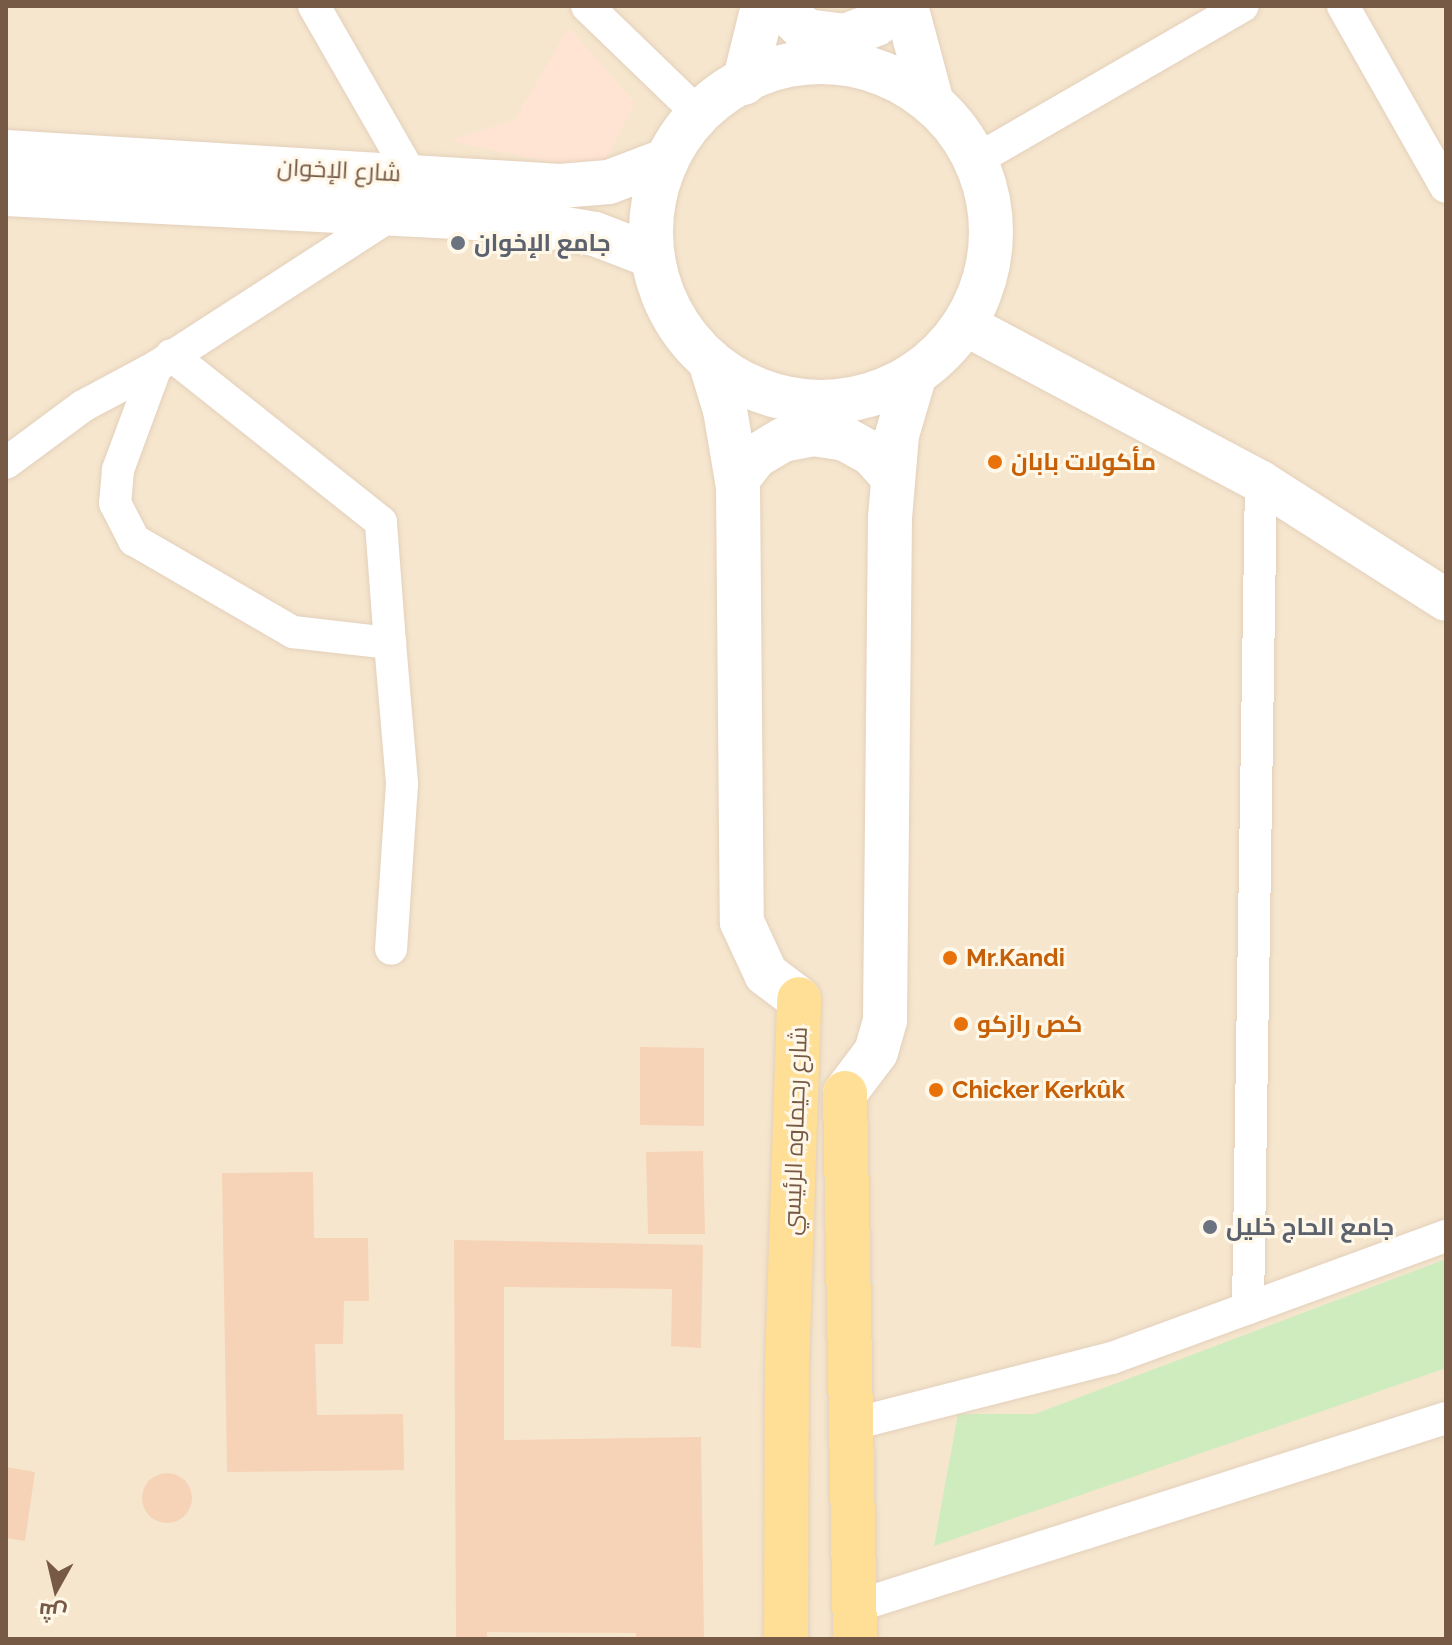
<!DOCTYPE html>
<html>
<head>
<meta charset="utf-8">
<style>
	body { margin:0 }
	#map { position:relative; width:1452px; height:1645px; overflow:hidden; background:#fef4e0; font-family:Raleway,Cairo,sans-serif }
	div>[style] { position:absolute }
	.residential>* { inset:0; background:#f6e6ce }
	.commercial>* { inset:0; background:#ffe3d3 }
	.green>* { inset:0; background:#ceecbe }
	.building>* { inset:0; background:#f6d3b6 }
	.round { border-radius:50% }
	.roads { filter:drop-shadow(0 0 2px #e3d0bb) drop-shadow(0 0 2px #e3d0bb) }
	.minor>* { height:32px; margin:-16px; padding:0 16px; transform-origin:16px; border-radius:16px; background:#fff }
	.tertiary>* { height:42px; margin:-21px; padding:0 21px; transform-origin:21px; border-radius:21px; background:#fff }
	.secondary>* { height:44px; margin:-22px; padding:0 22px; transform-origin:22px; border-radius:22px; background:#fff }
	.secondary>.ring { margin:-22px; padding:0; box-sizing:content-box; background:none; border:44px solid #fff; border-radius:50% }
	.primary>* { height:44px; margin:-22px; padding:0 22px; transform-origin:22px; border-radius:22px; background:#ffde96 }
	.dots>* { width:22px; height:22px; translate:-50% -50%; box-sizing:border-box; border:4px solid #fff7e8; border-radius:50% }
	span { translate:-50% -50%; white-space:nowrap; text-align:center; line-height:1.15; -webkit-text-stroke:6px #fff7e8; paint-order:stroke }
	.street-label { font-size:24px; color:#775a45 }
	.worship-label { font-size:24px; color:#5b616d; font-weight:700 }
	.left { translate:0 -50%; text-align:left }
	.food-label { font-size:24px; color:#c56008; font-weight:700 }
	.frame { position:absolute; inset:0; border:8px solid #775a45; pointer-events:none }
	.north { position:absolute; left:16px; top:1549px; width:80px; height:80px; -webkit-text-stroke:6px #fff7e8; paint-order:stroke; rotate:188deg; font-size:22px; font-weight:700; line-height:32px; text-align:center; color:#775a45 }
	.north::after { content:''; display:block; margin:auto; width:28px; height:36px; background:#775a45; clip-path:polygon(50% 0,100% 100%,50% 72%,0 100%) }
</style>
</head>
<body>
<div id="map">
	<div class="residential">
		<i style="clip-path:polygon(6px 6px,1446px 6px,1446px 1639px,6px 1639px)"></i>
	</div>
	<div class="commercial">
		<i style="clip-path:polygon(569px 27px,635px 103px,599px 172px,449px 141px,515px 119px)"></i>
	</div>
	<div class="green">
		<i style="clip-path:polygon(1446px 1259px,1446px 1368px,934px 1546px,958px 1414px,1035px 1414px)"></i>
	</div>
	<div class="building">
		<i style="clip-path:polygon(640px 1047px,704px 1048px,704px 1126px,640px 1125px)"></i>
		<i style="clip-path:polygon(703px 1151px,705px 1234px,648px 1234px,646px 1152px)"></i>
		<i style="clip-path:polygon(313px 1172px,314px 1238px,368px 1238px,369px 1301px,344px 1301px,343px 1344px,315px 1344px,317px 1415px,403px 1414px,404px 1470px,227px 1472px,222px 1173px)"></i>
		<i style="clip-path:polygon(454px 1240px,703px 1245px,701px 1348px,671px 1346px,672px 1289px,504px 1287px,504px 1440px,701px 1437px,704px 1639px,636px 1639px,636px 1633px,487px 1632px,487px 1639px,456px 1639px)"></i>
		<i style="clip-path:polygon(6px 1467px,35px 1472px,25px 1541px,6px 1538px)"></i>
		<i class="round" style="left:142px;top:1473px;width:50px;height:50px"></i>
	</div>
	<div class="roads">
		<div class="minor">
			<i style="left:314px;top:6px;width:195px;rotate:60.1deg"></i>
			<i style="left:587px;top:6px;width:156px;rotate:44deg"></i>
			<i style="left:1343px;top:6px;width:208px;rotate:60.4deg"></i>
			<i style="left:976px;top:160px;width:308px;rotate:-30deg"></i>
			<i style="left:156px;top:367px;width:110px;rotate:110.3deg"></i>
			<i style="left:118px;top:470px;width:33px;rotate:95deg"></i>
			<i style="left:115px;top:503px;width:42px;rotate:62.8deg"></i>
			<i style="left:134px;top:540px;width:184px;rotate:30.1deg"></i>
			<i style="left:293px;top:632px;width:98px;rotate:6.5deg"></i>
			<i style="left:390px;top:643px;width:121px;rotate:-94.3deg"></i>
			<i style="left:381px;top:522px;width:268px;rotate:-141.5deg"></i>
			<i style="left:6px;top:463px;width:96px;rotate:-36.5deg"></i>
			<i style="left:83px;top:406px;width:83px;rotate:-28.1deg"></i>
			<i style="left:156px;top:367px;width:286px;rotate:-32.9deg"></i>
			<i style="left:390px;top:643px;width:142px;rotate:85.1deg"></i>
			<i style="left:402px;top:784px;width:165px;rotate:93.8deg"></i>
			<i style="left:1248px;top:1308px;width:826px;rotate:-89.1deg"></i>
			<i style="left:853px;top:1424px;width:267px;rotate:-14.3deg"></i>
			<i style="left:1112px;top:1358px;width:356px;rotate:-20.1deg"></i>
			<i style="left:857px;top:1606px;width:618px;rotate:-17.7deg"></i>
		</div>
		<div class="tertiary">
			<i style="left:964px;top:324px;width:336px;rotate:28deg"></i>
			<i style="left:1261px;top:482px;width:219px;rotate:32.5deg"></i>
		</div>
		<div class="secondary">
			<i style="left:780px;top:6px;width:36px;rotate:44deg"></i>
			<i style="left:806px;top:31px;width:39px;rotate:7deg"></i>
			<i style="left:845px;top:36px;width:33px;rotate:-21deg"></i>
			<i style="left:876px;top:24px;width:28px;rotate:-41deg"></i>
			<i style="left:906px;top:6px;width:100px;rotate:75deg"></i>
			<i class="ring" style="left:651px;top:62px;width:296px;height:296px"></i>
			<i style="left:744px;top:83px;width:79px;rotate:-76.1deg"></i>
			<i style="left:6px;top:152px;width:555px;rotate:3.51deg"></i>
			<i style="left:560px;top:186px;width:49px;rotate:-4.7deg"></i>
			<i style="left:609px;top:182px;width:62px;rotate:-20.8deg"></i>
			<i style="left:6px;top:194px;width:508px;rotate:2.94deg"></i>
			<i style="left:513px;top:220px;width:83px;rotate:9.7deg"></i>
			<i style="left:595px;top:234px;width:61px;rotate:21.1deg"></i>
			<i style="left:710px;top:361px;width:51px;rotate:73deg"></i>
			<i style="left:725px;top:410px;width:78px;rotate:80.4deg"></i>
			<i style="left:738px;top:487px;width:435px;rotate:89.5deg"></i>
			<i style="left:742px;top:922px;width:57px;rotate:65.2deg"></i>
			<i style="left:766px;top:974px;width:41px;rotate:37.1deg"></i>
			<i style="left:737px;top:480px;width:31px;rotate:-52deg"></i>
			<i style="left:756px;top:456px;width:31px;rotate:-31deg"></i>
			<i style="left:783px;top:440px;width:32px;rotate:-11deg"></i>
			<i style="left:814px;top:434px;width:31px;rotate:9deg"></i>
			<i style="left:845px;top:439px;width:31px;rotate:29deg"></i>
			<i style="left:872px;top:454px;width:31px;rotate:48deg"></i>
			<i style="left:845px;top:1093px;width:51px;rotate:-52.9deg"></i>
			<i style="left:876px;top:1052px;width:33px;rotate:-74deg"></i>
			<i style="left:885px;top:1020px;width:502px;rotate:-89.43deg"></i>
			<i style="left:890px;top:518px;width:83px;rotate:-85.2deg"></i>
			<i style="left:897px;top:435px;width:64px;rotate:-73.6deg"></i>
		</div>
		<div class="primary">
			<i style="left:845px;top:1093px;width:546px;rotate:88.95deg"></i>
			<i style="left:786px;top:1639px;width:273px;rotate:-89.8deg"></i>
			<i style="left:787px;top:1366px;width:367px;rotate:-88.1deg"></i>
		</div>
	</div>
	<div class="dots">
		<i style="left:458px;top:243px;background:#6b7280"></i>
		<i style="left:995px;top:462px;background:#e8710a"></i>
		<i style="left:950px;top:958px;background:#e8710a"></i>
		<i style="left:961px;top:1024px;background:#e8710a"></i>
		<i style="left:936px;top:1090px;background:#e8710a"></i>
		<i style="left:1210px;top:1227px;background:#6b7280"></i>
	</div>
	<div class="street-label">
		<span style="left:339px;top:170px;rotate:3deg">شارع الإخوان</span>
		<span style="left:795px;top:1131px;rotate:-88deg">شارع رحيماوه الرئيسي</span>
	</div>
	<div class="worship-label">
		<span class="left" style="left:474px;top:243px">جامع الإخوان</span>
		<span class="left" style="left:1226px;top:1227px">جامع الحاج خليل</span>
	</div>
	<div class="food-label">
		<span class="left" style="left:1011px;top:462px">مأكولات بابان</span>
		<span class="left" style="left:966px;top:958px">Mr.Kandi</span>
		<span class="left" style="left:977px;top:1024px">كص رازكو</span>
		<span class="left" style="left:952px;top:1090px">Chicker Kerkûk</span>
	</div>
	<div class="frame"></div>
	<div class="north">ش</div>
</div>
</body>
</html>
